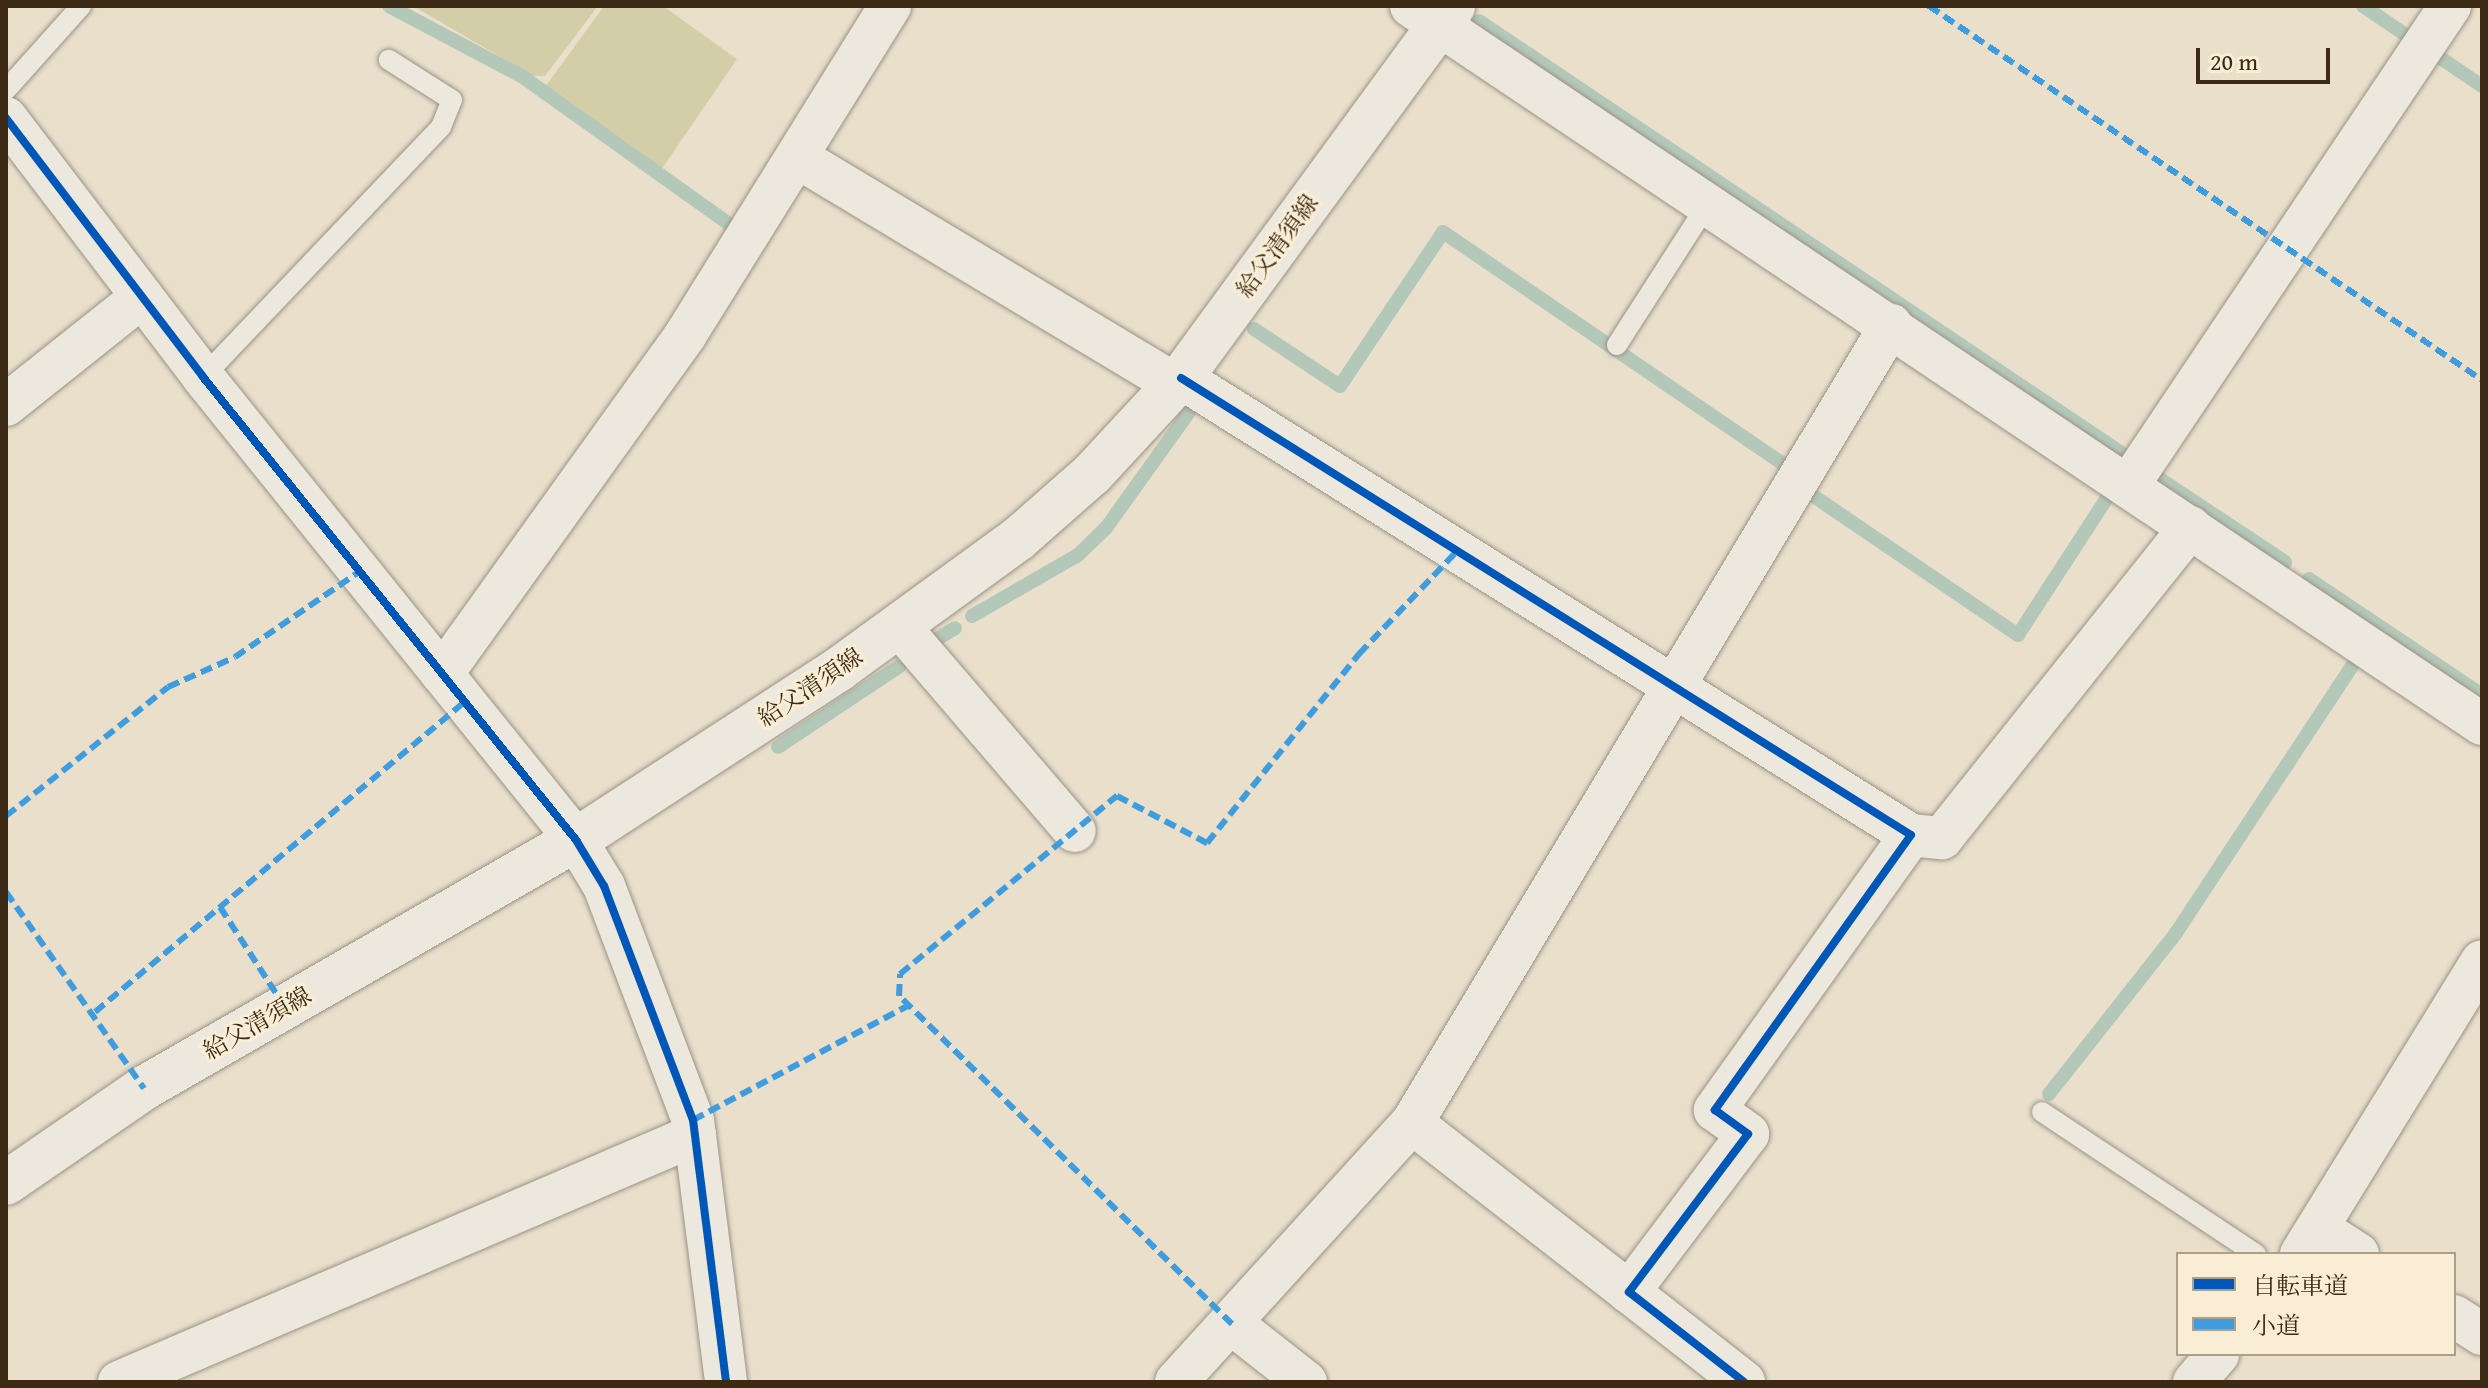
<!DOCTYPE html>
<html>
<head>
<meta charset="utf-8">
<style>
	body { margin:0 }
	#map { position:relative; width:2488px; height:1388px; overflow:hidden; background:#e9dfcb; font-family:"Gentium Book Plus","Noto Serif JP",serif }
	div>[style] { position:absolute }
	.green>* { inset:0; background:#d4cea8 }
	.stream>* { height:14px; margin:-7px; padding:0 7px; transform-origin:7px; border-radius:7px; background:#b4c8b9 }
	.roads { filter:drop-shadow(0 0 2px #9b9385) drop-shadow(0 0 2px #9b9385) }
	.service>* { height:20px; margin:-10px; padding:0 10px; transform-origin:10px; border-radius:10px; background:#ece8de }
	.minor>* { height:42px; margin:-21px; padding:0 21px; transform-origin:21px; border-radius:21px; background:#ece8de }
	.secondary>* { height:44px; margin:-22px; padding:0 22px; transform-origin:22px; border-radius:22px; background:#ece8de }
	.quiet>* { height:6px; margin-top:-3px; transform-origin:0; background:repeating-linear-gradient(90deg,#3f9cde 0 12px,transparent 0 18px) }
	.cycleway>* { height:8px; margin:-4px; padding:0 4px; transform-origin:4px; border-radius:4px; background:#0057b8 }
	span { translate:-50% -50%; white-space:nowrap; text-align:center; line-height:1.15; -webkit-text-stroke:6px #f9edd5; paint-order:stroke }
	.street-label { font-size:24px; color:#3c2a14 }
	.frame { position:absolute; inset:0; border:8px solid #3c2a14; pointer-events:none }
	.legend { position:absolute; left:2176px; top:1252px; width:280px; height:104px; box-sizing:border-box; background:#f9edd5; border:2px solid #ad9f88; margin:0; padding:10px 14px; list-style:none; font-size:24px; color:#3c2a14 }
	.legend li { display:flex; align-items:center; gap:16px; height:40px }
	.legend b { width:40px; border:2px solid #ad9f88 }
	.scale { position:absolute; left:2196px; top:48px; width:134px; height:36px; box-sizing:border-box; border:4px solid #3c2a14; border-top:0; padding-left:10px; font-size:24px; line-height:28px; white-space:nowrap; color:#3c2a14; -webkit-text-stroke:6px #f9edd5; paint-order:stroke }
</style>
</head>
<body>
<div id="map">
	<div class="green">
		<i style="clip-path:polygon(413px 6px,598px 6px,545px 76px,533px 76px)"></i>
		<i style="clip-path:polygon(604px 6px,663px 6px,737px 59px,661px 170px,545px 87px)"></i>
	</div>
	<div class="stream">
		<i style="left:389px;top:6px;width:152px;rotate:27.9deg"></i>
		<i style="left:523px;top:77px;width:262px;rotate:35.5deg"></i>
		<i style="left:2363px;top:6px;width:59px;rotate:34deg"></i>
		<i style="left:1479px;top:21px;width:785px;rotate:33.93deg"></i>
		<i style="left:2436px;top:55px;width:55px;rotate:34deg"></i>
		<i style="left:1254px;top:329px;width:103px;rotate:33.5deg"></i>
		<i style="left:1340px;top:386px;width:185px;rotate:-56.2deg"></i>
		<i style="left:1443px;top:232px;width:413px;rotate:34.3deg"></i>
		<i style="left:2151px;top:473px;width:161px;rotate:33.6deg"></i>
		<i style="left:1812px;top:495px;width:249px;rotate:34.2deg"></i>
		<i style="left:2018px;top:635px;width:163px;rotate:-57deg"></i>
		<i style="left:2309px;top:579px;width:208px;rotate:33.8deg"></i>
		<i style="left:972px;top:616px;width:122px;rotate:-29.9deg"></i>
		<i style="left:1078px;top:555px;width:39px;rotate:-44deg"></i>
		<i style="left:1106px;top:528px;width:143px;rotate:-54.4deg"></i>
		<i style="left:937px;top:639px;width:21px;rotate:-31deg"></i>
		<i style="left:778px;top:747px;width:146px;rotate:-33.6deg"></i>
		<i style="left:2049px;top:1094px;width:205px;rotate:-51.7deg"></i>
		<i style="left:2176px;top:933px;width:320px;rotate:-56.6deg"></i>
	</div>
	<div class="roads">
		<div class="service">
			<i style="left:6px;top:90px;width:113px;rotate:-48.2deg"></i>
			<i style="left:1617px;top:345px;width:169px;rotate:-57.3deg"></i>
			<i style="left:203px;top:377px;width:345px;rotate:-46.4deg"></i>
			<i style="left:441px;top:127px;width:29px;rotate:-68deg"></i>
			<i style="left:452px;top:100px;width:75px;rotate:-147.6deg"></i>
			<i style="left:2042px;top:1112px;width:257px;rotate:33.6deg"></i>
		</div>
		<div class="minor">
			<i style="left:1411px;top:6px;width:1289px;rotate:33.84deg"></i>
			<i style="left:6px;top:118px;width:325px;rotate:52.7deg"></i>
			<i style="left:203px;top:377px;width:595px;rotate:51.14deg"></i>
			<i style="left:576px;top:840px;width:54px;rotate:58.7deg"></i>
			<i style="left:604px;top:886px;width:250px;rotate:69.2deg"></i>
			<i style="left:693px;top:1120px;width:264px;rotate:82.8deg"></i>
			<i style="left:797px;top:157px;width:441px;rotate:31deg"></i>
			<i style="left:1181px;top:378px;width:861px;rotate:32.05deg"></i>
			<i style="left:1911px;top:835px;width:338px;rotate:125.5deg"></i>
			<i style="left:1715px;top:1110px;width:41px;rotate:36deg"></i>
			<i style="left:1748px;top:1134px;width:198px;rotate:127deg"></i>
			<i style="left:1629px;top:1292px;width:146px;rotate:38deg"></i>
			<i style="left:6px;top:405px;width:174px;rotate:-38.5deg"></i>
			<i style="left:2128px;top:486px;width:578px;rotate:-56.14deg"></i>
			<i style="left:899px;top:626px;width:270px;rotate:49.4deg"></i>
			<i style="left:442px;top:674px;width:418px;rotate:-54.3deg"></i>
			<i style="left:686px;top:334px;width:386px;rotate:-58.1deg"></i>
			<i style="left:1911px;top:835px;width:31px;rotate:6deg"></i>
			<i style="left:1942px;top:838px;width:398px;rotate:-51.4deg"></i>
			<i style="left:1412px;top:1123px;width:275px;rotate:37.9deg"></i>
			<i style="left:2321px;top:1230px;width:44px;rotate:33deg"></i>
			<i style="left:2301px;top:1254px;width:344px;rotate:-58.3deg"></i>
			<i style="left:2454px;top:1316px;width:33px;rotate:33deg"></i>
			<i style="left:1232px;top:1324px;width:94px;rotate:38.1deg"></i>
			<i style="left:119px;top:1382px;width:627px;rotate:-23.21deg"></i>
			<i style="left:1176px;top:1382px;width:350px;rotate:-47.7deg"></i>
			<i style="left:1412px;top:1123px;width:931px;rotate:-59.03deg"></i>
			<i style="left:2194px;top:1382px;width:37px;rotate:-49deg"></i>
		</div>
		<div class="secondary">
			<i style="left:6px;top:1183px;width:168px;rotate:-34.5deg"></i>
			<i style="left:144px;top:1088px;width:498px;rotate:-29.9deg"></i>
			<i style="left:576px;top:840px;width:314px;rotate:-33deg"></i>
			<i style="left:839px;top:669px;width:221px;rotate:-36deg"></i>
			<i style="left:1018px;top:539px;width:98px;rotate:-41.3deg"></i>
			<i style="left:1092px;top:474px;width:131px;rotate:-47.2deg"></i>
			<i style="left:1181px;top:378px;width:461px;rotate:-53.8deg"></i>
		</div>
	</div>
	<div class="quiet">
		<i style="left:1929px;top:6px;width:668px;rotate:34.07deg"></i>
		<i style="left:6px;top:816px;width:207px;rotate:-38.5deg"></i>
		<i style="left:168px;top:687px;width:73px;rotate:-24.1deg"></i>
		<i style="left:235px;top:657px;width:152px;rotate:-34.5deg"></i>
		<i style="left:6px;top:892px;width:240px;rotate:54.9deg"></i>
		<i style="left:220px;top:907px;width:119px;rotate:57deg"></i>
		<i style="left:95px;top:1012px;width:483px;rotate:-40deg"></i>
		<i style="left:693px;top:1120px;width:245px;rotate:-28deg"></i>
		<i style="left:1232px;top:1324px;width:467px;rotate:-135.4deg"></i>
		<i style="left:899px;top:996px;width:22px;rotate:-87deg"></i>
		<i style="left:900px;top:974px;width:281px;rotate:-39.4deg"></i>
		<i style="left:1117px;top:796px;width:102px;rotate:27.6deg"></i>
		<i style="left:1207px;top:843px;width:243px;rotate:-51.2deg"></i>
		<i style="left:1359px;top:654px;width:142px;rotate:-46.4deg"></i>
	</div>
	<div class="cycleway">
		<i style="left:6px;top:118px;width:325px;rotate:52.7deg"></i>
		<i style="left:203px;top:377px;width:595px;rotate:51.14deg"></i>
		<i style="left:576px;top:840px;width:54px;rotate:58.7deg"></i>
		<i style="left:604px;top:886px;width:250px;rotate:69.2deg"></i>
		<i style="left:693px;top:1120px;width:264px;rotate:82.8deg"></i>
		<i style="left:1181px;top:378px;width:861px;rotate:32.05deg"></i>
		<i style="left:1911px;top:835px;width:338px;rotate:125.5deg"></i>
		<i style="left:1715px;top:1110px;width:41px;rotate:36deg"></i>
		<i style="left:1748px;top:1134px;width:198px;rotate:127deg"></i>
		<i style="left:1629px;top:1292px;width:146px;rotate:38deg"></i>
	</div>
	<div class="street-label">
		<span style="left:1277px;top:246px;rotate:-54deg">給父清須線</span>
		<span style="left:810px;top:687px;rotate:-34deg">給父清須線</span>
		<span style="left:257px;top:1023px;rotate:-30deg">給父清須線</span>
	</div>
	<div class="frame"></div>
	<ul class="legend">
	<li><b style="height:10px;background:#0057b8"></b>自転車道</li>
	<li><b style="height:10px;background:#3f9cde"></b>小道</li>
	</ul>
	<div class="scale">20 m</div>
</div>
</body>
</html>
